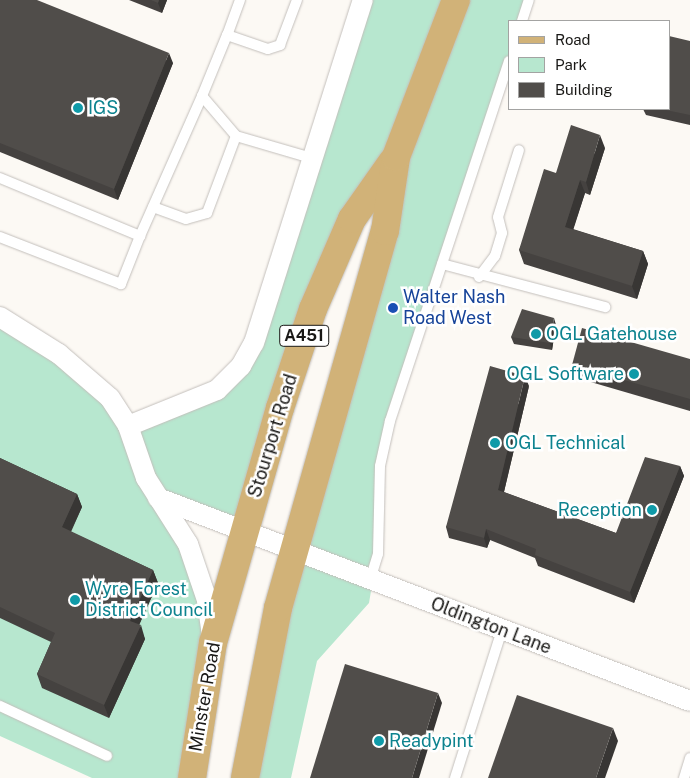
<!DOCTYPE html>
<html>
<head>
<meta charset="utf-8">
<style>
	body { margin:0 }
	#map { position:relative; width:690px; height:778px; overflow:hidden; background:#fcf9f4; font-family:"Public Sans",sans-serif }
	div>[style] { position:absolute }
	.green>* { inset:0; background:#b7e7cf }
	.roads { filter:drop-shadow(0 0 1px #c3bfbb) drop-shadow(0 0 1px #c3bfbb) }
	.service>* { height:10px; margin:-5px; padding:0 5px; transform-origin:5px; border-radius:5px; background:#fff }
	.minor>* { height:20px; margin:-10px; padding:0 10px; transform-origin:10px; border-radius:10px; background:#fff }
	.primary>* { height:28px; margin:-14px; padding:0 14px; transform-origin:14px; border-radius:14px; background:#d1b278 }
	.wall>* { inset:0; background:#454240 }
	.shaded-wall>* { inset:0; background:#383634 }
	.building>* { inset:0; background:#504d4a }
	.dots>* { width:14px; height:14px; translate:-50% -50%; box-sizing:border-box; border:2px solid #fff; border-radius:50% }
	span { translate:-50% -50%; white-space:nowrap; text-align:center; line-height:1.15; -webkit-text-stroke:5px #fff; paint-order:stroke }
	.shield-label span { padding:1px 4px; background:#fff; border:1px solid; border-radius:4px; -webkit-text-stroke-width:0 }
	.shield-label { font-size:16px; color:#191816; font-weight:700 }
	.culture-label { font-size:18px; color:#0d838f }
	.left { translate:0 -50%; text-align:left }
	.right { translate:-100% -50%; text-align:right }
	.transit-label { font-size:18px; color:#164399 }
	.street-label { font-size:18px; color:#191816 }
	.legend { position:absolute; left:508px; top:20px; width:162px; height:90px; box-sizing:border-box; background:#fff; border:1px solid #a3a3a2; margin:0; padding:6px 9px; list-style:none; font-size:15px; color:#191816 }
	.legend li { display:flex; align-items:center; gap:10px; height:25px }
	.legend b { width:25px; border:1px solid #a3a3a2 }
</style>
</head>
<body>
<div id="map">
	<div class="green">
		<i style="clip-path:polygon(363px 0,529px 0,522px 21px,509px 21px,509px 61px,380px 466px,380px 537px,369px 603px,317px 661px,291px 778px,245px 778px,395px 158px,352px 219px,246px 529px,159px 499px,207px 600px,192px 778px,92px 778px,0 736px,0 317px,59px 354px,128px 426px,241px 366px)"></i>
	</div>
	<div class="roads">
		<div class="service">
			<i style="left:240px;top:0;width:37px;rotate:110deg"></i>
			<i style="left:227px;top:35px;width:43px;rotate:18.9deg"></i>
			<i style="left:268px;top:49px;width:13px;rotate:-18deg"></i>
			<i style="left:280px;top:45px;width:48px;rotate:-69.3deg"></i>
			<i style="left:522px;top:21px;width:22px;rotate:-72deg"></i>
			<i style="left:227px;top:35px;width:66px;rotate:112.3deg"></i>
			<i style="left:202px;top:96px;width:52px;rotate:49.6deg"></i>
			<i style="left:236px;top:136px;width:78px;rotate:16.3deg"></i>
			<i style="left:0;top:178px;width:152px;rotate:22.5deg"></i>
			<i style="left:140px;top:236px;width:52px;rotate:111.6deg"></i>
			<i style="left:121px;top:284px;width:130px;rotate:-158.8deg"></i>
			<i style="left:153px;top:207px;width:35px;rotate:20deg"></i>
			<i style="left:186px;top:219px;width:22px;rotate:-16deg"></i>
			<i style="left:207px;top:213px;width:82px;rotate:-69.4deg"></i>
			<i style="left:140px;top:236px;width:153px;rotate:-66.1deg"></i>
			<i style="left:442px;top:264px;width:169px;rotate:14.8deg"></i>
			<i style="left:479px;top:277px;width:26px;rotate:-53deg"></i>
			<i style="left:495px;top:256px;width:24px;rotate:-73deg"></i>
			<i style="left:502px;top:233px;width:16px;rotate:-104deg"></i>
			<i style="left:498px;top:217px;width:70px;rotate:-72.6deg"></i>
			<i style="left:370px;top:580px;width:27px;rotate:-73deg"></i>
			<i style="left:378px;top:554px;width:88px;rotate:-88.7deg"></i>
			<i style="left:380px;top:466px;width:46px;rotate:-77.5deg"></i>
			<i style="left:390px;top:421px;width:379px;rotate:-71.7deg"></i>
			<i style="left:0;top:706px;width:118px;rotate:25deg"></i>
			<i style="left:455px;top:778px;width:155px;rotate:-72.4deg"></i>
			<i style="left:684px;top:778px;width:21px;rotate:-73deg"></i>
		</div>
		<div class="minor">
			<i style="left:0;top:317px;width:70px;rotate:32.1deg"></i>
			<i style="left:59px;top:354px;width:67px;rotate:40.8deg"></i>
			<i style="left:110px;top:398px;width:33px;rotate:57deg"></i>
			<i style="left:128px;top:426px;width:55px;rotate:70.9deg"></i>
			<i style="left:146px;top:478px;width:78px;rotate:57.5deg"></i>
			<i style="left:188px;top:544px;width:59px;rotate:71.3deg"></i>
			<i style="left:207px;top:600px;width:34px;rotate:82deg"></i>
			<i style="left:128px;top:426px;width:96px;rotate:-22deg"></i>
			<i style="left:217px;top:390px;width:34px;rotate:-45deg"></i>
			<i style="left:241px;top:366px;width:26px;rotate:-61deg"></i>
			<i style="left:254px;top:343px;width:360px;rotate:-72.4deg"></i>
			<i style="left:158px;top:498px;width:569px;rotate:20.89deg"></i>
		</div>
		<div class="primary">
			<i style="left:192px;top:778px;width:137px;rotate:-81.2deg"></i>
			<i style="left:213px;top:643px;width:244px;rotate:-74.1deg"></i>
			<i style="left:280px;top:408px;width:104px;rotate:-71.6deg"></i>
			<i style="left:313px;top:309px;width:98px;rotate:-66.6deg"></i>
			<i style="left:352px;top:219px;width:70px;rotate:-54.9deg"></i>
			<i style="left:245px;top:778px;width:173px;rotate:-79deg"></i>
			<i style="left:278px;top:608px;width:392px;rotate:-74.2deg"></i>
			<i style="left:385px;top:231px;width:75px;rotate:-81.5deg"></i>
			<i style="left:396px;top:157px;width:168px;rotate:-69.1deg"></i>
		</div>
	</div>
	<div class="wall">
		<i style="clip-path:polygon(0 0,173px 63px,118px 200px,0 152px)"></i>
		<i style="clip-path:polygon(129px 0,167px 0,162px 13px)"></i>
		<i style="clip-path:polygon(690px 41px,690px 125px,646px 115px,643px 109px,669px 109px)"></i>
		<i style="clip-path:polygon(605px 148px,590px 195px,585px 193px,573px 229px,643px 251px,648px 264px,637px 299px,524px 264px,519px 250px,556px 173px)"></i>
		<i style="clip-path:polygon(556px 325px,552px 350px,514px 344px,511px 337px)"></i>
		<i style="clip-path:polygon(690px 359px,690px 411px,577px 378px,572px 365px)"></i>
		<i style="clip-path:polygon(529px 386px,504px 492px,616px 533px,680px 466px,684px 476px,634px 603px,538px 566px,535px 558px,490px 540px,487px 548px,449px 538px,446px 527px)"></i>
		<i style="clip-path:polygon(0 458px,77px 494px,82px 507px,71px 532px,153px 570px,158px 583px,139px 625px,145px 639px,109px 718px,42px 688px,37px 674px,51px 642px,0 618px)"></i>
	</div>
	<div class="shaded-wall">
		<i style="clip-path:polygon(159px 0,167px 0,162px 13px,158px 3px)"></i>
		<i style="clip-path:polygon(169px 53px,173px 63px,118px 200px,114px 189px)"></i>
		<i style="clip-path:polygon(600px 135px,605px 148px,590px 195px,586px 182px)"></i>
		<i style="clip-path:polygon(580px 180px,585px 193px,570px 240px,565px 227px)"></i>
		<i style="clip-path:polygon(643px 251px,648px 264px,637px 299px,632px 286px)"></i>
		<i style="clip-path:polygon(554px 318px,556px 325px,552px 350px,550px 343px)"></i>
		<i style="clip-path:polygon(525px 376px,529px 386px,502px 500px,498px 490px)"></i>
		<i style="clip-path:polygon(680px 466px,684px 476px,634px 603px,630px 592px)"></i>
		<i style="clip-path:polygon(77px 494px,82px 507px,66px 541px,62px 527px)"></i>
		<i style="clip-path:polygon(486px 529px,490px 540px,487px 548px,484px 538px)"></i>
		<i style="clip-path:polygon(153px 570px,158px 583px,135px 634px,130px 621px)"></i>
		<i style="clip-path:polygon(141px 625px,145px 639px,109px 718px,104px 705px)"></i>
		<i style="clip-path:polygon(438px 693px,442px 703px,419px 778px,412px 778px)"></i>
		<i style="clip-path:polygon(613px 728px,618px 741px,605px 778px,596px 778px)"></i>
	</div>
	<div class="building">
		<i style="clip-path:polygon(0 0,37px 0,169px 53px,114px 189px,0 143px)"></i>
		<i style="clip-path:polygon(151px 0,159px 0,158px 3px)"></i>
		<i style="clip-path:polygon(669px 36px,690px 41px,690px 115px,661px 109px,669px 109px)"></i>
		<i style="clip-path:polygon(571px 125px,600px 135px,586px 182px,580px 180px,565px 227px,643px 251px,632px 286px,519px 250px,544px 169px,556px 173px)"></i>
		<i style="clip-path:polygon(522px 309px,554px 318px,550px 343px,511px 337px)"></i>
		<i style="clip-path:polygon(582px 328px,690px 359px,690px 399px,572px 365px)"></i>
		<i style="clip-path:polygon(490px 366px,525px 376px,498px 490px,616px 533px,645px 457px,680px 466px,630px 592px,535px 555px,536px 549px,486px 529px,484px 538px,446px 527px)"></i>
		<i style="clip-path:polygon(0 458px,77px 494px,62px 527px,153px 570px,130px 621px,141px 625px,104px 705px,37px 674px,55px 633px,0 607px)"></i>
		<i style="clip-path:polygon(345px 664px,438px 693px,412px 778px,310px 778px)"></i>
		<i style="clip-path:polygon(517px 695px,613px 728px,596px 778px,488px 778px)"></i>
	</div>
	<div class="dots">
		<i style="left:78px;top:108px;background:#0f9aa8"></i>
		<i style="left:393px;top:308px;background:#1a4fb4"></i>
		<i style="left:536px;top:334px;background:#0f9aa8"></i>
		<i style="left:634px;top:374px;background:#0f9aa8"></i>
		<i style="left:495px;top:443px;background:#0f9aa8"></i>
		<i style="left:652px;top:510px;background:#0f9aa8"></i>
		<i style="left:75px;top:600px;background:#0f9aa8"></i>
		<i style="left:379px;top:741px;background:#0f9aa8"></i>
	</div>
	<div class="shield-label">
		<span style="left:304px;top:336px">A451</span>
	</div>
	<div class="culture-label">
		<span class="left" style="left:88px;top:108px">IGS</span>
		<span class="left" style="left:546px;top:334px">OGL Gatehouse</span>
		<span class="right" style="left:624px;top:374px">OGL Software</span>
		<span class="left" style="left:505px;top:443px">OGL Technical</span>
		<span class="right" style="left:642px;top:510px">Reception</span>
		<span class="left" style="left:85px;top:600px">Wyre Forest<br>District Council</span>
		<span class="left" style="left:389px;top:741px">Readypint</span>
	</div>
	<div class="transit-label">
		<span class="left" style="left:403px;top:308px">Walter Nash<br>Road West</span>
	</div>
	<div class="street-label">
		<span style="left:273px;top:436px;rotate:-73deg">Stourport Road</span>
		<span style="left:491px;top:626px;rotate:21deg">Oldington Lane</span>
		<span style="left:205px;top:697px;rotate:-80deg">Minster Road</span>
	</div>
	<ul class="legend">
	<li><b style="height:6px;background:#d1b278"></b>Road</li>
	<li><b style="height:14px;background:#b7e7cf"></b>Park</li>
	<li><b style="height:14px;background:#504d4a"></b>Building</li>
	</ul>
</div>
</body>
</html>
